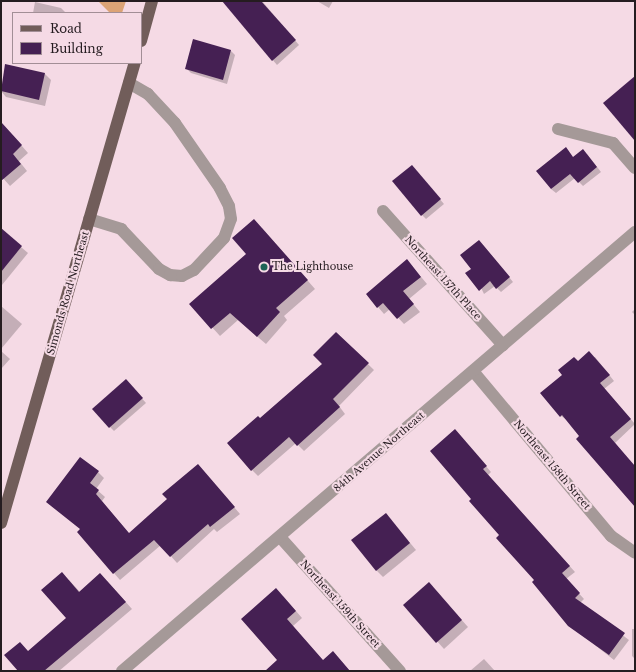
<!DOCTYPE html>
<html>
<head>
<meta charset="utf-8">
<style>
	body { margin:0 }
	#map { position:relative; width:636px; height:672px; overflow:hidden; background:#f5dae5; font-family:"Libre Baskerville",serif }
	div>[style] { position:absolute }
	.green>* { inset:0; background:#dca376 }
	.shadow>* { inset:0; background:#0003 }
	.building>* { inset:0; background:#452053 }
	.minor>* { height:12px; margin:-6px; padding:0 6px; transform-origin:6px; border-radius:6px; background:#a59998 }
	.major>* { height:12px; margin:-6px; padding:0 6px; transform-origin:6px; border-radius:6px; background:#715d5a }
	.dots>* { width:11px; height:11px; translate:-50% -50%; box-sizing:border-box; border:2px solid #f5dae5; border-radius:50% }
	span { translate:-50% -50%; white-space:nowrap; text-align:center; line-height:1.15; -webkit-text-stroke:4px #f5dae5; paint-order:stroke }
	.poi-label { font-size:10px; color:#251c20 }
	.left { translate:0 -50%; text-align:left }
	.street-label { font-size:10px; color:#251c20 }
	.frame { position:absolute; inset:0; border:2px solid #251c20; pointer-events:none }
	.legend { position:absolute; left:12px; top:12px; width:130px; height:52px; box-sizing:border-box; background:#f5dae5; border:1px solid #a28e96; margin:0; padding:5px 7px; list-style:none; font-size:12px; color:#251c20 }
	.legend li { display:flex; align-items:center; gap:8px; height:20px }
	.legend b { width:20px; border:1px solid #a28e96 }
</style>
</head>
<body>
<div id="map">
	<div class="green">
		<i style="clip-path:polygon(98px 1px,126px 1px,122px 13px,110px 13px)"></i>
	</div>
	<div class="shadow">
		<i style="clip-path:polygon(223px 1px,262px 1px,299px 45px,277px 65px)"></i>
		<i style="clip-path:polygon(317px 1px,333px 1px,329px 8px)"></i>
		<i style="clip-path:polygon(35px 2px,61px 8px,66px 13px,33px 13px)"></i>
		<i style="clip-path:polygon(231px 51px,235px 55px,227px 84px,191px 73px,186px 68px)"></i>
		<i style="clip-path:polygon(6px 65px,45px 74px,51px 80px,45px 106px,6px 97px,1px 91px)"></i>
		<i style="clip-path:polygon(1px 122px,28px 153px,19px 161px,27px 171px,10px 186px,1px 176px)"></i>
		<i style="clip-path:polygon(587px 154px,601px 172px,583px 186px,575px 178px,556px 193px,551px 189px,573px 158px)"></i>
		<i style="clip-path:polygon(416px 171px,444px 204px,426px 219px,422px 215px)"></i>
		<i style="clip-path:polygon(262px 228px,315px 289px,284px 316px,287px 320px,266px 344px,238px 320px,220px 336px,191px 304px,247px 254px)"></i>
		<i style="clip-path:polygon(1px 230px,28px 253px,2px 285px,1px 284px)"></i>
		<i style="clip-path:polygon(483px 245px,513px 282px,501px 292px,495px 286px,484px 294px,472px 269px)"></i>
		<i style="clip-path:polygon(407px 260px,427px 284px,409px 299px,420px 312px,404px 324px,390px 309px,384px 314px,378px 307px)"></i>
		<i style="clip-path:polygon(1px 306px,22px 324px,1px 349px)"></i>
		<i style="clip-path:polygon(635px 309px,635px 315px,632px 312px)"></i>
		<i style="clip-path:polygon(336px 333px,374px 370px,339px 406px,345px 414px,304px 451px,296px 443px,258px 476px,252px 470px,260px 419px,323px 364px)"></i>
		<i style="clip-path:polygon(1px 351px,10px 359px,1px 369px)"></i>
		<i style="clip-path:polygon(595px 357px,614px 381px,604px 389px,635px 424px,615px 443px,635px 467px,635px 505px,567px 420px,561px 416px,578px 362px)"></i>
		<i style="clip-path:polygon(130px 385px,146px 403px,114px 431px,110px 427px)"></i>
		<i style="clip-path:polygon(460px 436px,491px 472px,488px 475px,575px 572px,566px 579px,584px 599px,580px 603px,629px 640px,614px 660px,569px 625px,472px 499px)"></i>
		<i style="clip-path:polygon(198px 465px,240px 514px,217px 532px,214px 529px,177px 563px,161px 545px,120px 580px,78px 532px,81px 529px,47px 502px,98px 472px,104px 478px,96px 489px,105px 497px,102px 501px,129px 534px,168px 499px)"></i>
		<i style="clip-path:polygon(386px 514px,416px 550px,383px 577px,376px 570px)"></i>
		<i style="clip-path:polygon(69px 580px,80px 592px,107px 581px,132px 609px,59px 671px,19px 671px,29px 652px,67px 618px)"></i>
		<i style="clip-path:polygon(435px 590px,468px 627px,444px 649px,405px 605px)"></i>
		<i style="clip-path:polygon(283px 596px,302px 618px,293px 626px,323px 661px,333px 652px,350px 671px,278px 671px)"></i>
		<i style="clip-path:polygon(632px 629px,635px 629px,635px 659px,632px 656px)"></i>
		<i style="clip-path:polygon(484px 659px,495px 671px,470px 671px)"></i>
	</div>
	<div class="building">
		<i style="clip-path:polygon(222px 1px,261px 1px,296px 40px,272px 61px)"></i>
		<i style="clip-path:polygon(193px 39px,231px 50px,223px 80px,185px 69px)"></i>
		<i style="clip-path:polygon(5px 64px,45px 73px,39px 100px,1px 91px)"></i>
		<i style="clip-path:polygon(635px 76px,635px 141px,603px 103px)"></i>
		<i style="clip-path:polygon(1px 122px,22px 145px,13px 154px,21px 164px,1px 181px)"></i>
		<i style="clip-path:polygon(566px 147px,573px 157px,583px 149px,597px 167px,578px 183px,570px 174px,551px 189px,536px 171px)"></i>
		<i style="clip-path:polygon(412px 165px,441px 199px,421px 216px,392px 181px)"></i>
		<i style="clip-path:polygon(254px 219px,308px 280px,276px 308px,280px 312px,257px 337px,230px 313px,211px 329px,189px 304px,246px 254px,232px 238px)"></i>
		<i style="clip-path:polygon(1px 228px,22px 246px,1px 272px)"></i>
		<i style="clip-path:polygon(479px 240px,510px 277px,496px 289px,490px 281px,479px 291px,465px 273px,471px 269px,460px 255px)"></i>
		<i style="clip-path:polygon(407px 259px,421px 277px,403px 291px,414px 304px,397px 319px,383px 303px,377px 308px,366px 294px)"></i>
		<i style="clip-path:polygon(336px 332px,369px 363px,333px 399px,340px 407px,297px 446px,289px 437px,251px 471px,227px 443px,258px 416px,260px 418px,322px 364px,313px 355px)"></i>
		<i style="clip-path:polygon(589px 351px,610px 375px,600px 383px,631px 419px,610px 437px,635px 466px,635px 507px,576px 439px,579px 436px,562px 415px,560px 417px,540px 393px,562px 375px,558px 370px,574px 357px,578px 361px)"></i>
		<i style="clip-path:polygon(126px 379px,143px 398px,109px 428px,92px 409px)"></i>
		<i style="clip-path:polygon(455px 429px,487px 466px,483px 469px,570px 566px,562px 573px,580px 593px,575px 598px,625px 633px,609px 655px,568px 626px,532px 582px,534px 580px,496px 538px,499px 535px,469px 501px,471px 499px,430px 451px)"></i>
		<i style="clip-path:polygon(80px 457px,99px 471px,90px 483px,99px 490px,96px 494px,129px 533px,167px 499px,162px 494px,198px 464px,235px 507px,210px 527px,208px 524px,170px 557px,154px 540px,113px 574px,77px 532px,80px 529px,46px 502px)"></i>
		<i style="clip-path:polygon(386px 513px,410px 543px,376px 571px,351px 540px)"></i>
		<i style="clip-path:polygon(62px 572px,79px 592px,100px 573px,126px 602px,44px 671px,18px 671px,4px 655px,20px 642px,28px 651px,66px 618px,41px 590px)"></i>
		<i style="clip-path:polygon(429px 582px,462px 620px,436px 643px,403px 605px)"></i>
		<i style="clip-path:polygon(276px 588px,296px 611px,287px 619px,323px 660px,333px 651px,350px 671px,265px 671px,277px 660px,241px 619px)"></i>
	</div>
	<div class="minor">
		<i style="left:558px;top:129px;width:57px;rotate:14.3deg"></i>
		<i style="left:613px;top:143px;width:33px;rotate:49deg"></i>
		<i style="left:383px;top:211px;width:180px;rotate:48.2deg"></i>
		<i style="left:89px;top:219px;width:34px;rotate:17deg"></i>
		<i style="left:121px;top:229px;width:55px;rotate:46.5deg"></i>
		<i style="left:159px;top:269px;width:13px;rotate:29deg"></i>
		<i style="left:170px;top:275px;width:12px;rotate:5deg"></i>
		<i style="left:182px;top:276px;width:13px;rotate:-27deg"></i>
		<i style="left:194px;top:270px;width:44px;rotate:-46.8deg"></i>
		<i style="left:224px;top:238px;width:20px;rotate:-70deg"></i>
		<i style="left:231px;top:219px;width:13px;rotate:-99deg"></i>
		<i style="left:229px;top:206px;width:20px;rotate:-117deg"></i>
		<i style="left:220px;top:188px;width:79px;rotate:-124.7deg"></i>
		<i style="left:175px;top:123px;width:40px;rotate:-133deg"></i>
		<i style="left:148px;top:94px;width:22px;rotate:-150deg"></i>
		<i style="left:473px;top:371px;width:215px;rotate:50.1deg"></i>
		<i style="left:611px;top:536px;width:29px;rotate:35deg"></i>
		<i style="left:280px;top:537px;width:180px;rotate:48.2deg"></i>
		<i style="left:122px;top:671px;width:675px;rotate:-40.56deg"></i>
	</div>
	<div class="major">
		<i style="left:141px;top:41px;width:41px;rotate:-74.6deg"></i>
		<i style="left:1px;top:523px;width:479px;rotate:-73.8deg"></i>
	</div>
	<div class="dots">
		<i style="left:264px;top:267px;background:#1d6457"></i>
	</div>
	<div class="poi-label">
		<span class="left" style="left:272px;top:267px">The Lighthouse</span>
	</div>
	<div class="street-label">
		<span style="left:443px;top:278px;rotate:48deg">Northeast 157th Place</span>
		<span style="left:68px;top:293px;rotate:-74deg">Simonds Road Northeast</span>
		<span style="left:379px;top:452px;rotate:-41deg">84th Avenue Northeast</span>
		<span style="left:552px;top:465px;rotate:50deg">Northeast 158th Street</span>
		<span style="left:340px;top:604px;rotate:48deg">Northeast 159th Street</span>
	</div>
	<div class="frame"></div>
	<ul class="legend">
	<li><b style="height:5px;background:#715d5a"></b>Road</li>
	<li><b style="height:11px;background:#452053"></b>Building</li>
	</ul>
</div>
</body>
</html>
